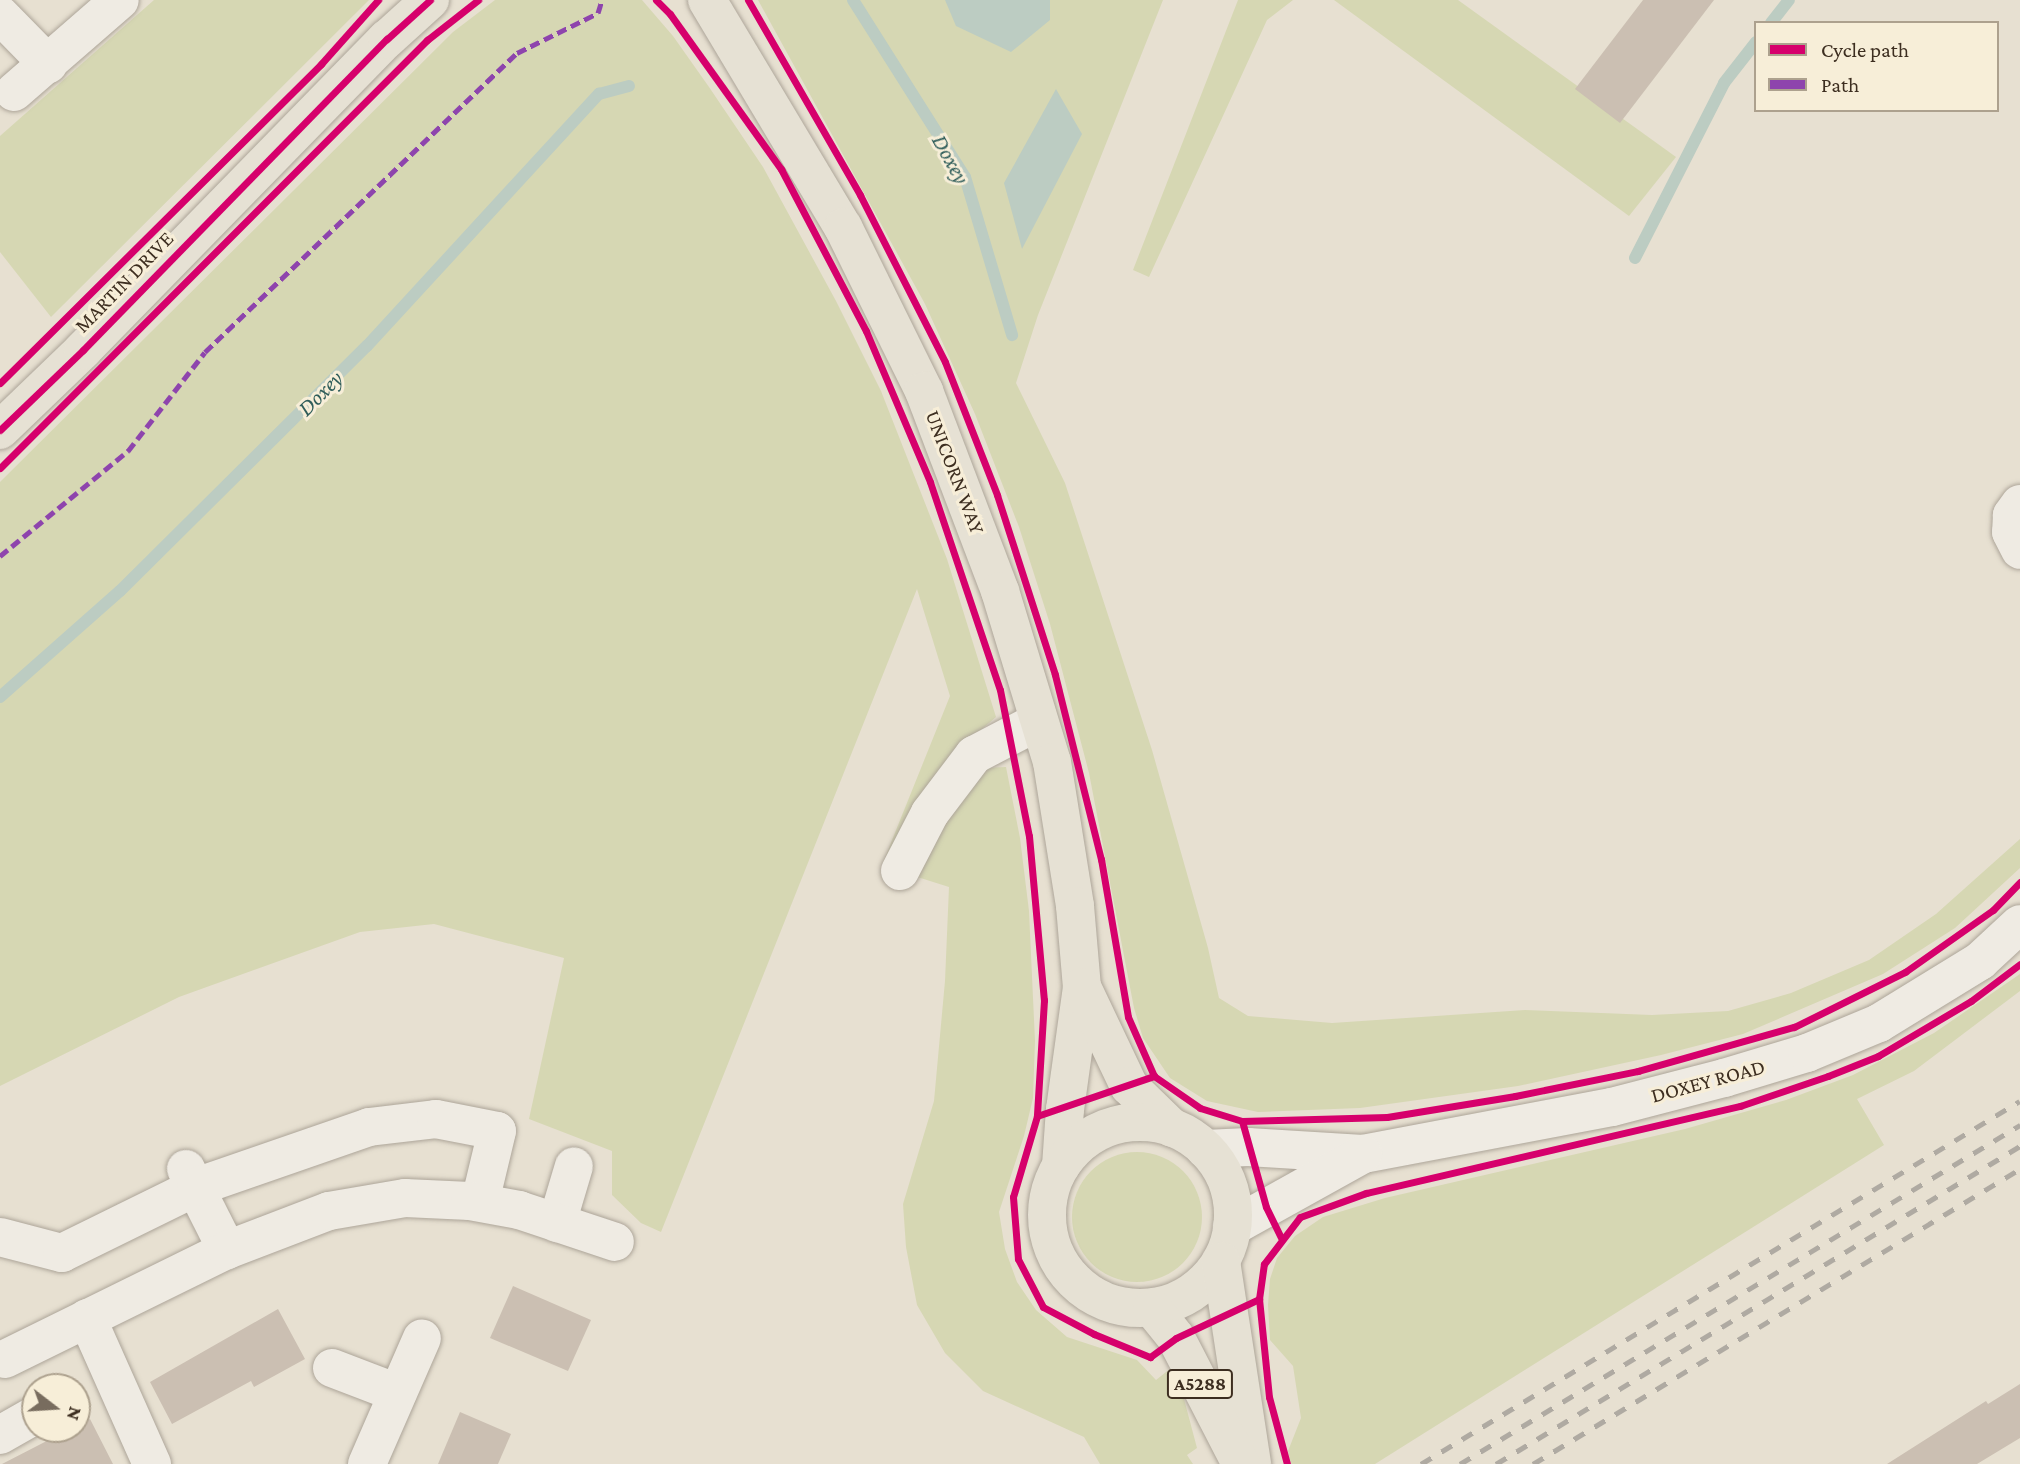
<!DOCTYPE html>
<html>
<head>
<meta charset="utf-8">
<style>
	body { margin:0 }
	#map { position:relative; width:2020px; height:1464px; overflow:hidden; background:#e7e0d1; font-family:"Crimson Pro",serif }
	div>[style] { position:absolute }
	.green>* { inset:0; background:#d6d7b3 }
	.round { border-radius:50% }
	.water>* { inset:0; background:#bcccc2 }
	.stream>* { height:12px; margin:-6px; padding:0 6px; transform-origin:6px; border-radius:6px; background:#bcccc2 }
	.building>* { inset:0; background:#cbbfb2 }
	.roads { filter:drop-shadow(0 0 2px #ada599) drop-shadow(0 0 2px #ada599) }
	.minor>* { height:38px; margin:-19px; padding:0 19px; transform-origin:19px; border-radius:19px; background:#efebe3 }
	.major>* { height:38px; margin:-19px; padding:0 19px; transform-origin:19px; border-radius:19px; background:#e6e1d4 }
	.major>.ring { margin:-19px; padding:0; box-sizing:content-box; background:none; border:38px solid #e6e1d4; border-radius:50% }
	.rail>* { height:5px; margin-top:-2.5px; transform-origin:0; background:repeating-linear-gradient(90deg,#afaaa2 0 12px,transparent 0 24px) }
	.quiet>* { height:5px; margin-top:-2.5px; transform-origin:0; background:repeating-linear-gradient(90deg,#8e44ad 0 10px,transparent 0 15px) }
	.cycleway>* { height:7px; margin:-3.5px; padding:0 3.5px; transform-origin:3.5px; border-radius:3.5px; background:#d6006c }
	span { translate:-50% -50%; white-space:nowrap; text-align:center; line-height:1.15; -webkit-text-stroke:6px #f7eed8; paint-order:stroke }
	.shield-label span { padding:2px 5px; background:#f7eed8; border:2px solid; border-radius:5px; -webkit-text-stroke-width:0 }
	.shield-label { font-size:19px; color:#3d2e20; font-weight:700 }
	.street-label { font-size:21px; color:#3d2e20 }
	.water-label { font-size:23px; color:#2f5d5a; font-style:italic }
	.legend { position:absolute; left:1754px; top:21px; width:245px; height:91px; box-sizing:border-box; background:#f7eed8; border:2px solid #ada18e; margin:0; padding:9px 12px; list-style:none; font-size:21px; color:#3d2e20 }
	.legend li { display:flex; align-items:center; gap:14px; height:35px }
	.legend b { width:35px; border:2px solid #ada18e }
	.north { position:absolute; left:21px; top:1373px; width:70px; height:70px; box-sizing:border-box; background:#f7eed8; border:2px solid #ada18e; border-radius:50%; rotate:107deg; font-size:19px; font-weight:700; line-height:28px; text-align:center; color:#3d2e20 }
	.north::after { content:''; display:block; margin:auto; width:24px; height:32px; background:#786c5e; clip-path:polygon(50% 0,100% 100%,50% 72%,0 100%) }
</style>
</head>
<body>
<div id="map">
	<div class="green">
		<i style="clip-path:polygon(154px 0,369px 0,51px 317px,0 252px,0 136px)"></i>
		<i style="clip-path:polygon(495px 0,642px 0,673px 36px,709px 87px,763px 167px,836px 301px,881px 391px,947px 559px,996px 717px,953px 754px,882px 865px,950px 696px,917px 589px,661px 1232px,641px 1223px,612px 1195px,612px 1151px,529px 1119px,564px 958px,434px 924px,360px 932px,179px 997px,0 1086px,0 482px,453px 32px)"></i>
		<i style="clip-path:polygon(758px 0,1163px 0,1038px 315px,1016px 383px,1065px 483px,1152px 750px,1208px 948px,1219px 998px,1248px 1016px,1332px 1023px,1525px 1010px,1652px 1015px,1728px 1011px,1791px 993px,1869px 960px,1936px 914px,2020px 839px,2020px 868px,1955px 928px,1883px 974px,1743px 1034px,1661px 1055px,1518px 1086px,1360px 1108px,1258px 1112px,1207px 1101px,1170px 1078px,1143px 1038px,1134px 1008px,1089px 773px,1050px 624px,1019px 527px,975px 414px,925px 304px)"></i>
		<i style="clip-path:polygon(1238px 0,1293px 0,1267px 20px,1149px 277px,1133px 270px)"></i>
		<i style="clip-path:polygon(1334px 0,1458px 0,1676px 157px,1629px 216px)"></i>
		<i style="clip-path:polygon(1006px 767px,1020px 838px,1029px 911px,1035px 1041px,1033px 1098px,1024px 1136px,999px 1212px,1005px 1249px,1017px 1282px,1036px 1310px,1067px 1337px,1137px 1360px,1156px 1380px,1171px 1368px,1180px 1384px,1197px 1448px,1187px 1455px,1193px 1464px,1100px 1464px,1084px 1437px,983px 1391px,945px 1353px,917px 1305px,906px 1247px,903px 1204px,934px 1101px,945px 981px,949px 887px,911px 875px,983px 768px)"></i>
		<i style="clip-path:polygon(2020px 974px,2020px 991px,1914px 1071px,1857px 1099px,1884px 1145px,1375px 1464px,1291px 1464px,1288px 1451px,1301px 1418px,1293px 1366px,1270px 1340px,1268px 1305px,1270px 1279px,1277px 1258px,1295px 1236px,1323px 1217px,1385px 1198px,1685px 1129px,1786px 1100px,1853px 1075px,1934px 1033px)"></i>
		<i class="round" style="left:1072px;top:1152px;width:130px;height:130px"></i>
	</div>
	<div class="water">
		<i style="clip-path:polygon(945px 0,1050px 0,1050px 20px,1011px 52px,956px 26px)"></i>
		<i style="clip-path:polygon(1056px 89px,1082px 134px,1022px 249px,1004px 183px)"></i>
	</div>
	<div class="stream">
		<i style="left:853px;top:0;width:209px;rotate:57.7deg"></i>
		<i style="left:965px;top:177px;width:165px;rotate:73.4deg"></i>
		<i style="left:1771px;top:23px;width:29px;rotate:-52deg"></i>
		<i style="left:1635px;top:258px;width:196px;rotate:-63deg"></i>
		<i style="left:1724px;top:83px;width:52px;rotate:-52deg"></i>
		<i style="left:0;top:697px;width:160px;rotate:-41.5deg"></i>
		<i style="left:120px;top:591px;width:348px;rotate:-44.8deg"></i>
		<i style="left:367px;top:346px;width:343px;rotate:-47.4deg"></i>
		<i style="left:599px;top:94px;width:31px;rotate:-15deg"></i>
	</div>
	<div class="building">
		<i style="clip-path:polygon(1643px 0,1714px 0,1620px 123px,1575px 89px)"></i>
		<i style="clip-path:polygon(513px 1286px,591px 1320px,568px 1371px,490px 1338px)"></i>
		<i style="clip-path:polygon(278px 1309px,305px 1359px,254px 1387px,251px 1381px,172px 1424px,150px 1382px)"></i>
		<i style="clip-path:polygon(2020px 1384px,2020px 1438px,1977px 1464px,1887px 1464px,1986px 1401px,1988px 1404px)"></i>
		<i style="clip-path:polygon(460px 1412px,511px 1434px,498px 1464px,438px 1464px)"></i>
		<i style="clip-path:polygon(90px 1419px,113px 1464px,2px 1464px,70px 1429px,77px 1429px,77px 1425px)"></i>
	</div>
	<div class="roads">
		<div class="minor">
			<i style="left:0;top:15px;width:69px;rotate:45.6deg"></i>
			<i style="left:14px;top:92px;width:140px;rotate:-41deg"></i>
			<i style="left:2020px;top:504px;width:14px;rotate:126deg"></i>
			<i style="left:2012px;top:515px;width:17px;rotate:93deg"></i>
			<i style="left:2011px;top:532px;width:20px;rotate:63deg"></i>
			<i style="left:900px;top:871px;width:65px;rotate:-62.7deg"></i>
			<i style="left:930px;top:813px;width:73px;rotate:-52.8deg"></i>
			<i style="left:974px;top:755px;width:73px;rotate:-27.6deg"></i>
			<i style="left:1205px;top:1149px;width:43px;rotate:-2.7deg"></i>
			<i style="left:1248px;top:1147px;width:115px;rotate:3.5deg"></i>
			<i style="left:1363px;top:1154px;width:253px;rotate:-10.7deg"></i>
			<i style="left:1612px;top:1107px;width:116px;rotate:-14.5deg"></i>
			<i style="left:1724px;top:1078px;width:87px;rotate:-16.8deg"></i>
			<i style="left:1807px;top:1053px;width:78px;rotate:-22.6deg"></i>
			<i style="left:1879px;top:1023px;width:119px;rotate:-31.5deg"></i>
			<i style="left:1980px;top:961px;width:54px;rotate:-42.8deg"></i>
			<i style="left:186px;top:1169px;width:91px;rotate:63.2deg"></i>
			<i style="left:557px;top:1223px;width:59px;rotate:-73.4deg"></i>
			<i style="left:1232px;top:1227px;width:150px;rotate:-29.1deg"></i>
			<i style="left:0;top:1237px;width:64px;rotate:14.5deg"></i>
			<i style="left:62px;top:1253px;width:149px;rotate:-26.2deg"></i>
			<i style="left:196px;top:1187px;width:183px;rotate:-19.1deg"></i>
			<i style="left:369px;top:1127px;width:67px;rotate:-6.8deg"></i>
			<i style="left:436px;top:1119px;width:62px;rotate:11.1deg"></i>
			<i style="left:497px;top:1131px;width:73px;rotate:103.5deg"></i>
			<i style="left:87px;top:1318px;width:160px;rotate:66deg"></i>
			<i style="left:5px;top:1359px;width:247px;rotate:-26.2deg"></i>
			<i style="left:227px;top:1250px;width:109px;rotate:-20.9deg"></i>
			<i style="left:329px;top:1211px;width:77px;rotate:-9.7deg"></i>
			<i style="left:405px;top:1198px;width:65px;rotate:2.6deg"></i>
			<i style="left:470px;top:1201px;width:50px;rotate:10.4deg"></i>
			<i style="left:519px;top:1210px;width:101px;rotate:18.4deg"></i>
			<i style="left:332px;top:1368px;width:70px;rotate:21deg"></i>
			<i style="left:0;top:1435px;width:40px;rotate:-29.7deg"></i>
			<i style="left:367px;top:1464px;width:137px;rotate:-66.4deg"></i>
		</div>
		<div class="major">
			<i style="left:707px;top:0;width:265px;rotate:59.1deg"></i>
			<i style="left:843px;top:227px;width:183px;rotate:63.7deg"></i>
			<i style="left:924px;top:391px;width:214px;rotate:69.2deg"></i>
			<i style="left:1000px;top:591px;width:179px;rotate:73.1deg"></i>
			<i style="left:1052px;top:762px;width:146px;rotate:80.9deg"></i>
			<i style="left:1075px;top:906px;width:81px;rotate:85.1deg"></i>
			<i style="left:1082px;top:987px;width:123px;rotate:97.9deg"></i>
			<i style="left:1065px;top:1109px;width:57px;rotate:94deg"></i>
			<i style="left:0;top:430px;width:115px;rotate:-43.9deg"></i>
			<i style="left:83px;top:350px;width:435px;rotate:-45.7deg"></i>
			<i style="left:387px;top:39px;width:58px;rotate:-42.2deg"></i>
			<i style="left:1082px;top:987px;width:110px;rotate:64.6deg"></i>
			<i style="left:1129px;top:1086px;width:60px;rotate:44.3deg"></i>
			<i class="ring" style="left:1047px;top:1122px;width:148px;height:148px"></i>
			<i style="left:1221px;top:1261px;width:205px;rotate:81.3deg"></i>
			<i style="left:1152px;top:1308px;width:38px;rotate:51deg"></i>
			<i style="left:1176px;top:1338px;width:142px;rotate:62.7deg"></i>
		</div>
	</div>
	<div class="rail">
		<i style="left:1421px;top:1464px;width:700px;rotate:-31.22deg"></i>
		<i style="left:1460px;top:1464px;width:655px;rotate:-31.19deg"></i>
		<i style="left:1496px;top:1464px;width:613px;rotate:-31.25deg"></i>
		<i style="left:1533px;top:1464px;width:569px;rotate:-31.21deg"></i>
	</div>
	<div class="quiet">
		<i style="left:0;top:556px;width:166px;rotate:-39.4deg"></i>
		<i style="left:128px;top:451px;width:125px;rotate:-52.1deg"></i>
		<i style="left:205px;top:352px;width:432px;rotate:-43.8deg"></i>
		<i style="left:517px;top:53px;width:90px;rotate:-26.3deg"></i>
		<i style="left:598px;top:13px;width:14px;rotate:-73deg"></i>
	</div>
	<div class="cycleway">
		<i style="left:656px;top:0;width:20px;rotate:45deg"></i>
		<i style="left:670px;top:14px;width:191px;rotate:54.4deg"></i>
		<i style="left:781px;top:169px;width:183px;rotate:62.3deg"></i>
		<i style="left:866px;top:331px;width:164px;rotate:67deg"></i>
		<i style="left:930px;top:482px;width:219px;rotate:71.4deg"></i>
		<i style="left:1000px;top:690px;width:149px;rotate:78.8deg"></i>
		<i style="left:1029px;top:836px;width:165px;rotate:84.8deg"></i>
		<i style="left:1044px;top:1000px;width:116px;rotate:93.5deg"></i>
		<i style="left:1037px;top:1116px;width:84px;rotate:106.5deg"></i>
		<i style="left:1013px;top:1197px;width:62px;rotate:85.4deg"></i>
		<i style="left:1018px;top:1259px;width:54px;rotate:62.5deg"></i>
		<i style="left:1043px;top:1307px;width:58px;rotate:27.9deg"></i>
		<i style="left:1094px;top:1334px;width:61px;rotate:22.3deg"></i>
		<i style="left:1150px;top:1357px;width:32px;rotate:-36deg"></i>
		<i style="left:1176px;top:1338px;width:92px;rotate:-25.2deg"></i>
		<i style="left:748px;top:0;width:225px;rotate:60.1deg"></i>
		<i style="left:860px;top:195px;width:187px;rotate:63deg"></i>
		<i style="left:945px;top:362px;width:143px;rotate:68.6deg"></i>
		<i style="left:997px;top:495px;width:189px;rotate:72.1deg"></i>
		<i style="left:1055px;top:675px;width:190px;rotate:76deg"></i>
		<i style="left:1101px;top:859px;width:160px;rotate:80.3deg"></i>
		<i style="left:1128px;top:1017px;width:64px;rotate:66.2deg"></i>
		<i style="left:1154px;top:1076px;width:56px;rotate:34.8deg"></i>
		<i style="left:1200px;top:1108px;width:44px;rotate:17.2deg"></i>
		<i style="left:1242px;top:1121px;width:145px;rotate:-1.6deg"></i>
		<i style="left:1387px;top:1117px;width:130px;rotate:-9.3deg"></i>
		<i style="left:1515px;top:1096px;width:126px;rotate:-11.5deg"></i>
		<i style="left:1638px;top:1071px;width:162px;rotate:-15.8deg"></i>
		<i style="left:1794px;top:1027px;width:124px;rotate:-26.4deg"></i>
		<i style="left:1905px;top:972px;width:108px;rotate:-35.2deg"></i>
		<i style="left:1993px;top:910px;width:39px;rotate:-46deg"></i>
		<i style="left:0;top:383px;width:453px;rotate:-44.8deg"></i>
		<i style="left:321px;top:64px;width:86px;rotate:-48.3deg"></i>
		<i style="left:0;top:430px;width:115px;rotate:-43.9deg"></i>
		<i style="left:83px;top:350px;width:435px;rotate:-45.7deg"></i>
		<i style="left:387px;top:39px;width:58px;rotate:-42.2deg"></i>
		<i style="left:0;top:468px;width:605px;rotate:-45.07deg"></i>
		<i style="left:427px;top:40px;width:65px;rotate:-38.1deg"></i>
		<i style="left:1037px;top:1116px;width:124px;rotate:-18.9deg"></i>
		<i style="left:1242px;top:1121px;width:89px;rotate:74.4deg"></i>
		<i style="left:1266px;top:1207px;width:34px;rotate:64deg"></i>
		<i style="left:1287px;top:1464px;width:69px;rotate:-105deg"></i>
		<i style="left:1269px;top:1397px;width:99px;rotate:-95.8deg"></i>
		<i style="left:1259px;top:1299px;width:35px;rotate:-82deg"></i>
		<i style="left:1264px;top:1264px;width:59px;rotate:-52.5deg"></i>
		<i style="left:1300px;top:1217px;width:70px;rotate:-20deg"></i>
		<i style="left:1366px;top:1193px;width:384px;rotate:-13.1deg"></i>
		<i style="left:1740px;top:1106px;width:93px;rotate:-18.8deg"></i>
		<i style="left:1828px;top:1076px;width:54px;rotate:-21.8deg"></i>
		<i style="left:1878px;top:1056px;width:108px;rotate:-30.6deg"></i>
		<i style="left:1971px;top:1001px;width:61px;rotate:-37.1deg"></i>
	</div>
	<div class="shield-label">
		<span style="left:1200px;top:1384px">A5288</span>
	</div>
	<div class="street-label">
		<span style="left:124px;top:282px;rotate:-46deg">MARTIN DRIVE</span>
		<span style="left:955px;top:472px;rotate:69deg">UNICORN WAY</span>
		<span style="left:1708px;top:1081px;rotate:-15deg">DOXEY ROAD</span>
	</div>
	<div class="water-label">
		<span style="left:951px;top:159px;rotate:61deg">Doxey</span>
		<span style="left:320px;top:393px;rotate:-45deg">Doxey</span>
	</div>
	<ul class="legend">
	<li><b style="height:9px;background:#d6006c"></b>Cycle path</li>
	<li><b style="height:9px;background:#8e44ad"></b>Path</li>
	</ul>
	<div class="north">N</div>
</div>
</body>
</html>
